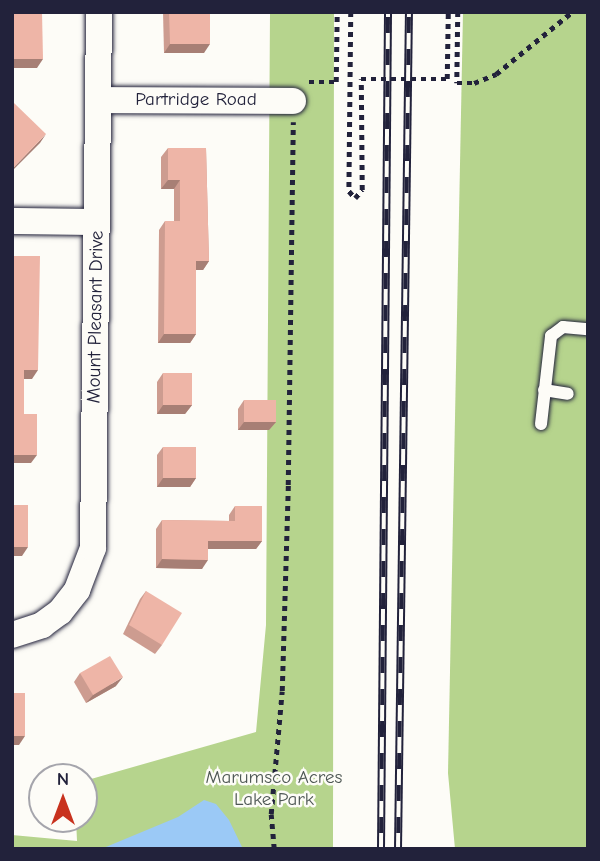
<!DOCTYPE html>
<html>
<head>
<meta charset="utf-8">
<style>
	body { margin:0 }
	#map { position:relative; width:600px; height:861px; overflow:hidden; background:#fdfcf7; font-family:"Comic Neue",sans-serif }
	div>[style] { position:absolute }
	.green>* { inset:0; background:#b6d48d }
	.water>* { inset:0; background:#9bc9f6 }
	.path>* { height:4.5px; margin-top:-2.25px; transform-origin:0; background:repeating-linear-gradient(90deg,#22223b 0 5px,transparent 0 10px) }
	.roads { filter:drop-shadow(0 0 2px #22223b) drop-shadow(0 0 2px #22223b) }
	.service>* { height:12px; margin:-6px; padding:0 6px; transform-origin:6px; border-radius:6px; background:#fdfcf7 }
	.minor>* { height:26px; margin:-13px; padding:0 13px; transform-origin:13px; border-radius:13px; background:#fdfcf7 }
	.rail>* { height:8px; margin-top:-4px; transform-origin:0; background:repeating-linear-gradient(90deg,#fdfcf7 0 16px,#22223b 0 32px); box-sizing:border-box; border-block:2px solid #22223b }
	.path-bridge>* { height:4.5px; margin-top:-2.25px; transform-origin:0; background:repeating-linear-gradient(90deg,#22223b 0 5px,transparent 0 10px) }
	.wall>* { inset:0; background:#cd9c90 }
	.shaded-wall>* { inset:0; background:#a77f75 }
	.building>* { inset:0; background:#eeb5a7 }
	span { translate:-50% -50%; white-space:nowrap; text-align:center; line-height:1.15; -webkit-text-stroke:5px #fdfcf7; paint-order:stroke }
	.street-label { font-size:19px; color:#22223b }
	.park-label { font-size:19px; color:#4e5754 }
	.frame { position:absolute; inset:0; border:14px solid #22223b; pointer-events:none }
	.north { position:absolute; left:28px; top:763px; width:70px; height:70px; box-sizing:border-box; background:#fdfcf7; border:2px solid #a5a5ac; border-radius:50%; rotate:0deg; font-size:19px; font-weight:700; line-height:28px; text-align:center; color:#22223b }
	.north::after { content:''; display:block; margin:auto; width:24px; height:32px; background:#c8321e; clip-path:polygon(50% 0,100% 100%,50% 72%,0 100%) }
</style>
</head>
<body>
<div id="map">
	<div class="green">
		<i style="clip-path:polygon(270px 12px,334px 12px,333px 849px,12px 849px,12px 835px,77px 841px,76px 819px,84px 819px,84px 781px,256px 732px,266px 625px)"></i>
		<i style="clip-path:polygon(463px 12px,588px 12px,588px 849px,455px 849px,448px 773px)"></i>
	</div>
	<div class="water">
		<i style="clip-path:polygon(204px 800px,216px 804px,229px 820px,243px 849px,101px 849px,178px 817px)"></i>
	</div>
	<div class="path">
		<i style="left:458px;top:12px;width:71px;rotate:90.8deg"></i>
		<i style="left:457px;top:83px;width:17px"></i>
		<i style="left:474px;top:83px;width:24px;rotate:-22deg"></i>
		<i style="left:496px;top:74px;width:98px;rotate:-39.2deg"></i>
		<i style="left:309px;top:82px;width:27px"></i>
		<i style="left:336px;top:82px;width:70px;rotate:-89.2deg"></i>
		<i style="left:274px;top:849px;width:35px;rotate:-95deg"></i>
		<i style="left:271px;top:814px;width:123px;rotate:-84.9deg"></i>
		<i style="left:282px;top:691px;width:206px;rotate:-88.3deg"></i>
		<i style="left:288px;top:485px;width:363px;rotate:-89.2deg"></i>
	</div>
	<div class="roads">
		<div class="service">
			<i style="left:544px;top:390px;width:24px;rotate:9deg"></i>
			<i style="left:541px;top:424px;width:89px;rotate:-83.5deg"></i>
			<i style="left:551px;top:336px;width:15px;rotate:-37deg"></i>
			<i style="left:563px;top:327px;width:25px;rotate:5deg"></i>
		</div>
		<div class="minor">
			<i style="left:99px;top:100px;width:194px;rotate:0.3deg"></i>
			<i style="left:12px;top:221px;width:85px;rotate:0.7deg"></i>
			<i style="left:12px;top:635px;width:32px;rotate:-18deg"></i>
			<i style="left:42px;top:625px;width:22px;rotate:-36deg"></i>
			<i style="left:60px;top:612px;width:28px;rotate:-52deg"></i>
			<i style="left:77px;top:590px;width:45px;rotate:-69.1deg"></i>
			<i style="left:93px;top:548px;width:536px;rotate:-89.36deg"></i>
		</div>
	</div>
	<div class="rail">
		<i style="left:381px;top:849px;width:837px;rotate:-89.52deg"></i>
		<i style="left:398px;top:849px;width:837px;rotate:-89.25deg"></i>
	</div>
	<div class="path-bridge">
		<i style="left:351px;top:12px;width:179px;rotate:90.6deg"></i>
		<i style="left:349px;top:191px;width:9px;rotate:49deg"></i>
		<i style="left:355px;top:198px;width:11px;rotate:-49deg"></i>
		<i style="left:362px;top:190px;width:111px;rotate:-90.5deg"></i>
		<i style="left:361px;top:79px;width:86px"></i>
		<i style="left:447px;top:79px;width:67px;rotate:-89.1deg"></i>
	</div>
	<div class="wall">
		<i style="clip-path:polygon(163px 12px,210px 12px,204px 53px,164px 53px)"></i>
		<i style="clip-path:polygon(168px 148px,206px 148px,209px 261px,203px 270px,196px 270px,196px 334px,190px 343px,158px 343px,159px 230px,165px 221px,174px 221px,174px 189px,161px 189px,161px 157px)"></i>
		<i style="clip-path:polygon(163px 373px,192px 405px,185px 414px,157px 414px,157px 382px)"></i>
		<i style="clip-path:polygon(244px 400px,276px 422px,269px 430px,238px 430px,238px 409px)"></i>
		<i style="clip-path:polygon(163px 447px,196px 478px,190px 487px,157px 487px,157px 455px)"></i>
		<i style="clip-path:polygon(235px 506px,262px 541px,256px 549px,208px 549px,202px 569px,156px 568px,156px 529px,162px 520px,229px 521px,229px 515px)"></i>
		<i style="clip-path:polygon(146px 591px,162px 645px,155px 654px,123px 634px,140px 599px)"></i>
		<i style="clip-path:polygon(80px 673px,116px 686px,86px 703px,74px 682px)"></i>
	</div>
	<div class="shaded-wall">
		<i style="clip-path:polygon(170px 44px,210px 44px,204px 53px,164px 53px)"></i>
		<i style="clip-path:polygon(12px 59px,43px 59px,37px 68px,12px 68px)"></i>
		<i style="clip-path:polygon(46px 134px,40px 143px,12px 171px,14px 167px)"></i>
		<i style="clip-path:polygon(168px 180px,180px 180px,174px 189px,161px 189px)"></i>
		<i style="clip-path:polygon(196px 261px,209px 261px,203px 270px,190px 270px)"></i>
		<i style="clip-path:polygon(164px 334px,196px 334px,190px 343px,158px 343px)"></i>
		<i style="clip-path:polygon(24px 370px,38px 370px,32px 379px,17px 379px)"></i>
		<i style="clip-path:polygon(163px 405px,192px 405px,185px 414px,157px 414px)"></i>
		<i style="clip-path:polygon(244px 422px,276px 422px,269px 430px,238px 430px)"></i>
		<i style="clip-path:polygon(12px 455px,37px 455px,31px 463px,12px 463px)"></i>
		<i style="clip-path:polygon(163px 478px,196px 478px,190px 487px,157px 487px)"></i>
		<i style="clip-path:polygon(208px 541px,262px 541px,256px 549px,202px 549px)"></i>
		<i style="clip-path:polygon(12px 547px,28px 547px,22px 556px,12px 556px)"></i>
		<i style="clip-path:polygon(162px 559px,208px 560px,202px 569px,156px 568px)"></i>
		<i style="clip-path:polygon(123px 677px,116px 686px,86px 703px,93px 695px)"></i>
		<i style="clip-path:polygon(12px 736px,25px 736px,19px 745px,12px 745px)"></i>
	</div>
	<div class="building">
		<i style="clip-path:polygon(12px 12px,42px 12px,43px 59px,12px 59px)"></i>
		<i style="clip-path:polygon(169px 12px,210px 12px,210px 44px,170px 44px)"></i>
		<i style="clip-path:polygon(14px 103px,46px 134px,14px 167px,12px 166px,12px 105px)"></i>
		<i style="clip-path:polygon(168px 148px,206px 148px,209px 261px,196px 261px,196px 334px,164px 334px,165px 221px,180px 221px,180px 180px,168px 180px)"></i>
		<i style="clip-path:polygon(12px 256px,40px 256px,38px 370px,24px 370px,24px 414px,37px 414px,37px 455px,12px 455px)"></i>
		<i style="clip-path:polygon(163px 373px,192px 373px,192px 405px,163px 405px)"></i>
		<i style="clip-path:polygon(244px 400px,276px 400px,276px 422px,244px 422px)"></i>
		<i style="clip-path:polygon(163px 447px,196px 447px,196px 478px,163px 478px)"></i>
		<i style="clip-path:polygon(12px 505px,28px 505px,28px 547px,12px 547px)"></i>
		<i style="clip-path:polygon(235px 506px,262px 506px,262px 541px,208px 541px,208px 560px,162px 559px,162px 520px,235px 521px)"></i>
		<i style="clip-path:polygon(146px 591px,182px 613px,162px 645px,129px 625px)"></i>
		<i style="clip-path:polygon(110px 656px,123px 677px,93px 695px,80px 673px)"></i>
		<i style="clip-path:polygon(12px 693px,25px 693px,25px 736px,12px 736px)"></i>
	</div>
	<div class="street-label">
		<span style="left:196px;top:100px">Partridge Road</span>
		<span style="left:96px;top:317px;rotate:-89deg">Mount Pleasant Drive</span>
	</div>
	<div class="park-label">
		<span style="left:274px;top:789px">Marumsco Acres<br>Lake Park</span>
	</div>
	<div class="frame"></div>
	<div class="north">N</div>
</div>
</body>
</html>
